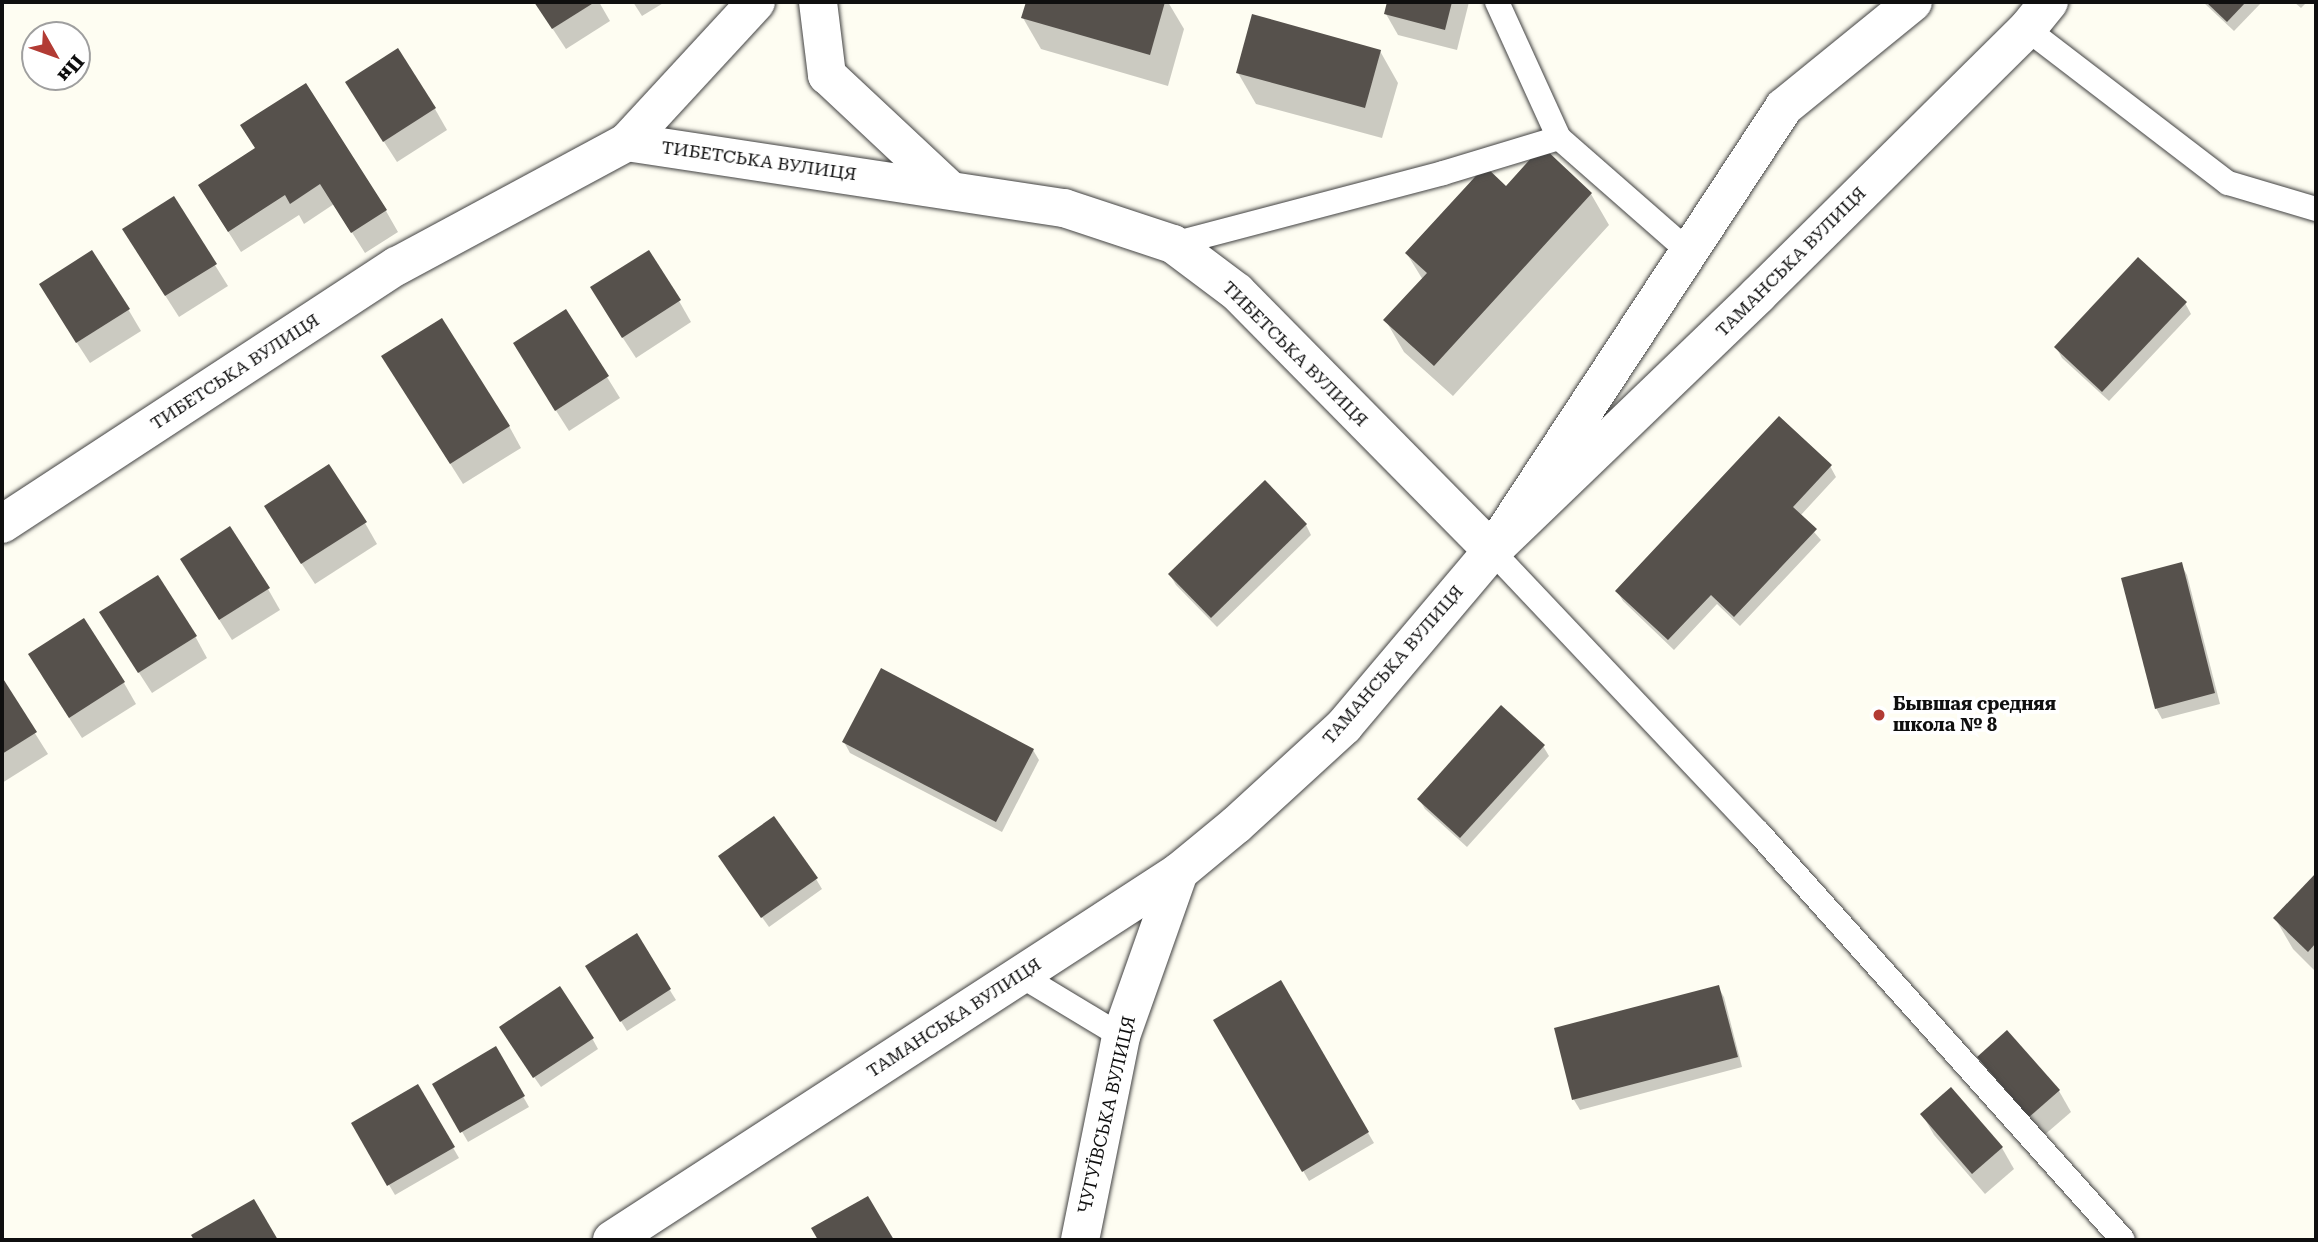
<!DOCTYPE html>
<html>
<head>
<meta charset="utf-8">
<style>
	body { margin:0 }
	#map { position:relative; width:2318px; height:1242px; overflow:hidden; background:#fefdf2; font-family:"Roboto Serif",serif }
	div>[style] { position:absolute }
	.shadow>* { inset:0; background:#0003 }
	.building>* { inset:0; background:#56514c }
	.roads { filter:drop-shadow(0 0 2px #424242) drop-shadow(0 0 2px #424242) }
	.lane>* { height:24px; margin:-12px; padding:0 12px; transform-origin:12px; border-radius:12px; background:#fff }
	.street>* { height:38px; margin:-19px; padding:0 19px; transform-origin:19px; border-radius:19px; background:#fff }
	.dots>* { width:19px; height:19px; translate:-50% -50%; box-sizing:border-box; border:4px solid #fff; border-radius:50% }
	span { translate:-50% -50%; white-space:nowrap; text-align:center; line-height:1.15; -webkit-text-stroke:7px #fff; paint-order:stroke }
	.street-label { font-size:18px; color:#0f0f0f }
	.poi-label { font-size:18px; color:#0f0f0f; font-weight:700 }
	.left { translate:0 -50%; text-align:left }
	.frame { position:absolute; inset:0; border:4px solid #0f0f0f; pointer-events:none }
	.north { position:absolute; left:21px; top:21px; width:70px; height:70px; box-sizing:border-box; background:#fff; border:2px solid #9f9f9f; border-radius:50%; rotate:130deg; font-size:19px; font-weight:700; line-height:28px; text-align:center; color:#0f0f0f }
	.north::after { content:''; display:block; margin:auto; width:24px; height:32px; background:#b23b34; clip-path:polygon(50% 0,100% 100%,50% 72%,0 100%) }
</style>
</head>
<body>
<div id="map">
	<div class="shadow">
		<i style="clip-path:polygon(535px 2px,599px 2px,610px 21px,566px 49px)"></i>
		<i style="clip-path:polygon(633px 2px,665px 2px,642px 16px)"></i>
		<i style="clip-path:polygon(1028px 2px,1168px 2px,1184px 29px,1168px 86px,1041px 49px,1023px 18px)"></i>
		<i style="clip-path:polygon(1389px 2px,1469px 2px,1457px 50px,1398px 35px,1386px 14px)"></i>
		<i style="clip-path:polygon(2203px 2px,2262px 2px,2234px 31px)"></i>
		<i style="clip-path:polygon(2294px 2px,2307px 2px,2301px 8px)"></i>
		<i style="clip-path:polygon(1380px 51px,1398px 83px,1382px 138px,1256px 104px,1238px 73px)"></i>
		<i style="clip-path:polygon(359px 103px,435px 109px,447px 130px,397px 162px)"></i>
		<i style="clip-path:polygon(257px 149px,386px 211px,398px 232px,365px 253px,334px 204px,304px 224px,299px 215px,241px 252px,212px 206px)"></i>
		<i style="clip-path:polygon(1506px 189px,1591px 194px,1609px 225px,1453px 396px,1404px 352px,1386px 321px,1423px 280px,1407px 254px)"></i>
		<i style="clip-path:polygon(173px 198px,228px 286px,179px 317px,136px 250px)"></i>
		<i style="clip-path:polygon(679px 301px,691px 322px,636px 358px,604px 309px)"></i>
		<i style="clip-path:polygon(2185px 303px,2191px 314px,2109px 401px,2062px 358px,2056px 347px)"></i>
		<i style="clip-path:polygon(53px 306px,128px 309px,141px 331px,90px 363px)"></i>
		<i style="clip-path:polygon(566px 311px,620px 398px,569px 431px,527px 365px)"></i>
		<i style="clip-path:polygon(396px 378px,509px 426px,521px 448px,463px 484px)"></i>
		<i style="clip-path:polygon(1830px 466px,1836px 477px,1800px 516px,1821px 540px,1740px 626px,1717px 604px,1674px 650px,1623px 601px,1617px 591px)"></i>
		<i style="clip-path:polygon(365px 523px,377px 544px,315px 584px,278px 528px)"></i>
		<i style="clip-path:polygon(1306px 525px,1311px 535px,1217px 627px,1176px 585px,1170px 575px)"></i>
		<i style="clip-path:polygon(2181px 564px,2187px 575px,2220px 704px,2162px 719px,2156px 708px)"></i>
		<i style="clip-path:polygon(194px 580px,268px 589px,280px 610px,232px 640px)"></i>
		<i style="clip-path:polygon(114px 634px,195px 636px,207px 658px,152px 693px)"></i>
		<i style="clip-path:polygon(42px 676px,124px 683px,136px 704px,82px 738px)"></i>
		<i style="clip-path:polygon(2px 681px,48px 754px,2px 783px)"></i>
		<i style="clip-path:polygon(844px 742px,1033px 750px,1039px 760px,1002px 832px,850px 753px)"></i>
		<i style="clip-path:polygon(1543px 746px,1549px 756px,1467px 847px,1425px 809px,1419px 799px)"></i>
		<i style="clip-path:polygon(726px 867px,816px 879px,822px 889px,769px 927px)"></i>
		<i style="clip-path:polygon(2316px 875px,2316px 972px,2293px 949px,2275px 918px)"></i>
		<i style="clip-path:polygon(636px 936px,676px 1000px,627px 1031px,587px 966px)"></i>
		<i style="clip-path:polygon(1280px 983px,1374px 1143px,1309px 1181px,1216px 1020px)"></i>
		<i style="clip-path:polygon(1718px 987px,1724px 997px,1742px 1067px,1580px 1110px,1574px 1100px,1556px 1029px)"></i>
		<i style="clip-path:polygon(2007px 1032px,2059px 1091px,2071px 1112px,2042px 1137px,1991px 1078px,1979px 1057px)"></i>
		<i style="clip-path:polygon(507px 1038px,592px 1038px,598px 1049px,541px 1087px)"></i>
		<i style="clip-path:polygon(496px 1049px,529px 1107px,468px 1142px,435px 1085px)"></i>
		<i style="clip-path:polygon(418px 1087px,459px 1158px,395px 1195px,353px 1124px)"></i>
		<i style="clip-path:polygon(1951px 1089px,2002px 1148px,2014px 1169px,1985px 1194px,1934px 1135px,1922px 1114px)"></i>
	</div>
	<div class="building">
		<i style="clip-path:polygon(534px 2px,595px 2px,552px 29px)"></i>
		<i style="clip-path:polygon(1026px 2px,1165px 2px,1150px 55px,1021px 18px)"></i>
		<i style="clip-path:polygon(1387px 2px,1452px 2px,1445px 30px,1384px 14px)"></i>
		<i style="clip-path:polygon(2206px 2px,2246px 2px,2227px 22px)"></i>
		<i style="clip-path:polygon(1252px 14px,1381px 50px,1365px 108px,1236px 73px)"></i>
		<i style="clip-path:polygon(398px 48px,436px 108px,383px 142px,345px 82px)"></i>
		<i style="clip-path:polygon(306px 83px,387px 210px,351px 233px,320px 184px,290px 204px,285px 195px,228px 232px,198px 185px,255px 148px,240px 125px)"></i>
		<i style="clip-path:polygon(1542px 146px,1592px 193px,1434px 366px,1383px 320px,1427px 273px,1405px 253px,1485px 166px,1506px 186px)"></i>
		<i style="clip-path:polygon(174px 196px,217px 264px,165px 296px,122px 229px)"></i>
		<i style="clip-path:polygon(92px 250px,130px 309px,76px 343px,39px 284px)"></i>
		<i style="clip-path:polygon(649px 250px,681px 300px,622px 338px,590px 287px)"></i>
		<i style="clip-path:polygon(2138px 257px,2187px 302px,2102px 392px,2054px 347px)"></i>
		<i style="clip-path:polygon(566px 309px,609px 376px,555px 411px,513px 343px)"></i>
		<i style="clip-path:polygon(442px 318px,510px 426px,450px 464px,381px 356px)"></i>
		<i style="clip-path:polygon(1779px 416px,1832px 465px,1793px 507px,1817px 529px,1734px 617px,1711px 595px,1668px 640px,1615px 591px)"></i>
		<i style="clip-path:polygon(329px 464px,367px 522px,301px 564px,264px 506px)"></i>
		<i style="clip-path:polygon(1265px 480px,1307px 524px,1211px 618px,1168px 574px)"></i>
		<i style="clip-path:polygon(230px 526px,270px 588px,219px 620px,180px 559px)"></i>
		<i style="clip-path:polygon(2182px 562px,2215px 693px,2155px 709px,2121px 578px)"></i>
		<i style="clip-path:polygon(158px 575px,197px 636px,138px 673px,99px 612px)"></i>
		<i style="clip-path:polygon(84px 618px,125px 682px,69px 718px,28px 654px)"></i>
		<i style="clip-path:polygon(881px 668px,1034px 749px,996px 822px,842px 742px)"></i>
		<i style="clip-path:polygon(2px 677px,37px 732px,2px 754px)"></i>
		<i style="clip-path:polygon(1501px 705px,1545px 745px,1460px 838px,1417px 799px)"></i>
		<i style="clip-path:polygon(774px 816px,818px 878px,761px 918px,718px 856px)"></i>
		<i style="clip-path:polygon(2316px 873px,2316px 943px,2308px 952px,2273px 918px)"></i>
		<i style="clip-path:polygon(637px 933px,671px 989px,620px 1022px,585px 966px)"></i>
		<i style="clip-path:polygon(1281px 980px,1369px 1132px,1302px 1172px,1213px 1020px)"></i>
		<i style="clip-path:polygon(1719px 985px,1738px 1057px,1572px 1100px,1554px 1028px)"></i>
		<i style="clip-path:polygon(560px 986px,594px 1038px,533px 1078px,499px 1027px)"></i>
		<i style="clip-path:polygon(2007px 1030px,2060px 1090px,2029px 1117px,1977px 1057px)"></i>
		<i style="clip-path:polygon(496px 1046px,525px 1096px,460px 1133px,432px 1084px)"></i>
		<i style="clip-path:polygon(418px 1084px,455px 1147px,387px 1186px,351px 1123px)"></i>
		<i style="clip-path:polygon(1951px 1087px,2003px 1147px,1972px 1174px,1920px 1114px)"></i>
		<i style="clip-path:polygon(868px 1196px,894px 1240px,818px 1240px,811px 1228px)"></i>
		<i style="clip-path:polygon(254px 1199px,278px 1240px,194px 1240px,191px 1235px)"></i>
	</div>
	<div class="roads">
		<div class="lane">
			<i style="left:1497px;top:2px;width:149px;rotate:65.5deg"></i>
			<i style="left:1559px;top:138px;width:173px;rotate:41.2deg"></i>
			<i style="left:2027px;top:29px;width:253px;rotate:37.5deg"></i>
			<i style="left:2228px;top:183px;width:92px;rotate:16.5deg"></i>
			<i style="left:1173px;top:244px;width:279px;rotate:-14.7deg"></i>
			<i style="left:1443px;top:173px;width:121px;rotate:-16.8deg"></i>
			<i style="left:1492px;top:551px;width:387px;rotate:46.6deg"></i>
			<i style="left:1758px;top:832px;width:547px;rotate:48.18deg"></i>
			<i style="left:1020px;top:975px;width:118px;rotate:31.1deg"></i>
		</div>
		<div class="street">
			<i style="left:818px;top:2px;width:74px;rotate:83deg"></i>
			<i style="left:827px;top:75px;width:168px;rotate:43.1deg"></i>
			<i style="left:627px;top:142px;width:190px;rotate:-47.3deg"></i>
			<i style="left:2px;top:524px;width:472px;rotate:-33.2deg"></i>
			<i style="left:397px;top:266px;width:261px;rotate:-28.3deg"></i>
			<i style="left:627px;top:142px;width:442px;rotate:8.6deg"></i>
			<i style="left:1064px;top:208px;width:115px;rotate:18.3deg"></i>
			<i style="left:1173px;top:244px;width:80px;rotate:36.9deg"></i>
			<i style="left:1237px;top:292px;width:363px;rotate:45.4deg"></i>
			<i style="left:1492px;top:551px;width:531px;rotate:-56.67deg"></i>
			<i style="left:1784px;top:107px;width:166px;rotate:-39.1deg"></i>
			<i style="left:612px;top:1240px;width:676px;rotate:-32.98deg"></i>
			<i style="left:1179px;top:872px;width:74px;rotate:-39.5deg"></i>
			<i style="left:1236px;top:825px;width:147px;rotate:-42.5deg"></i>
			<i style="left:1344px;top:726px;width:229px;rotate:-49.8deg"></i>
			<i style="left:1492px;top:551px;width:369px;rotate:-43.9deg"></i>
			<i style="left:1758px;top:295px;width:378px;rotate:-44.7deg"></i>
			<i style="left:2027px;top:29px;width:35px;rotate:-51deg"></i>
			<i style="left:1080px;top:1240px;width:208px;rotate:-78.6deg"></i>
			<i style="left:1121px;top:1036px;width:174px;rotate:-70.5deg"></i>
		</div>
	</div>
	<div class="dots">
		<i style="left:1879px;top:715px;background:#b23b34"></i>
	</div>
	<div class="street-label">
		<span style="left:759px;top:161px;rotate:8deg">ТИБЕТСЬКА ВУЛИЦЯ</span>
		<span style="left:1791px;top:262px;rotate:-45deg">ТАМАНСЬКА ВУЛИЦЯ</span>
		<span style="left:1295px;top:354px;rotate:45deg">ТИБЕТСЬКА ВУЛИЦЯ</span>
		<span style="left:235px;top:372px;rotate:-33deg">ТИБЕТСЬКА ВУЛИЦЯ</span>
		<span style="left:1393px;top:665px;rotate:-49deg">ТАМАНСЬКА ВУЛИЦЯ</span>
		<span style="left:954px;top:1018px;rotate:-33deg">ТАМАНСЬКА ВУЛИЦЯ</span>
		<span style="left:1107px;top:1115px;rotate:-77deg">ЧУГУЇВСЬКА ВУЛИЦЯ</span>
	</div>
	<div class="poi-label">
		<span class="left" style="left:1893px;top:715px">Бывшая средняя<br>школа № 8</span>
	</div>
	<div class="frame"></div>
	<div class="north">Пн</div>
</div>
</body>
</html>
